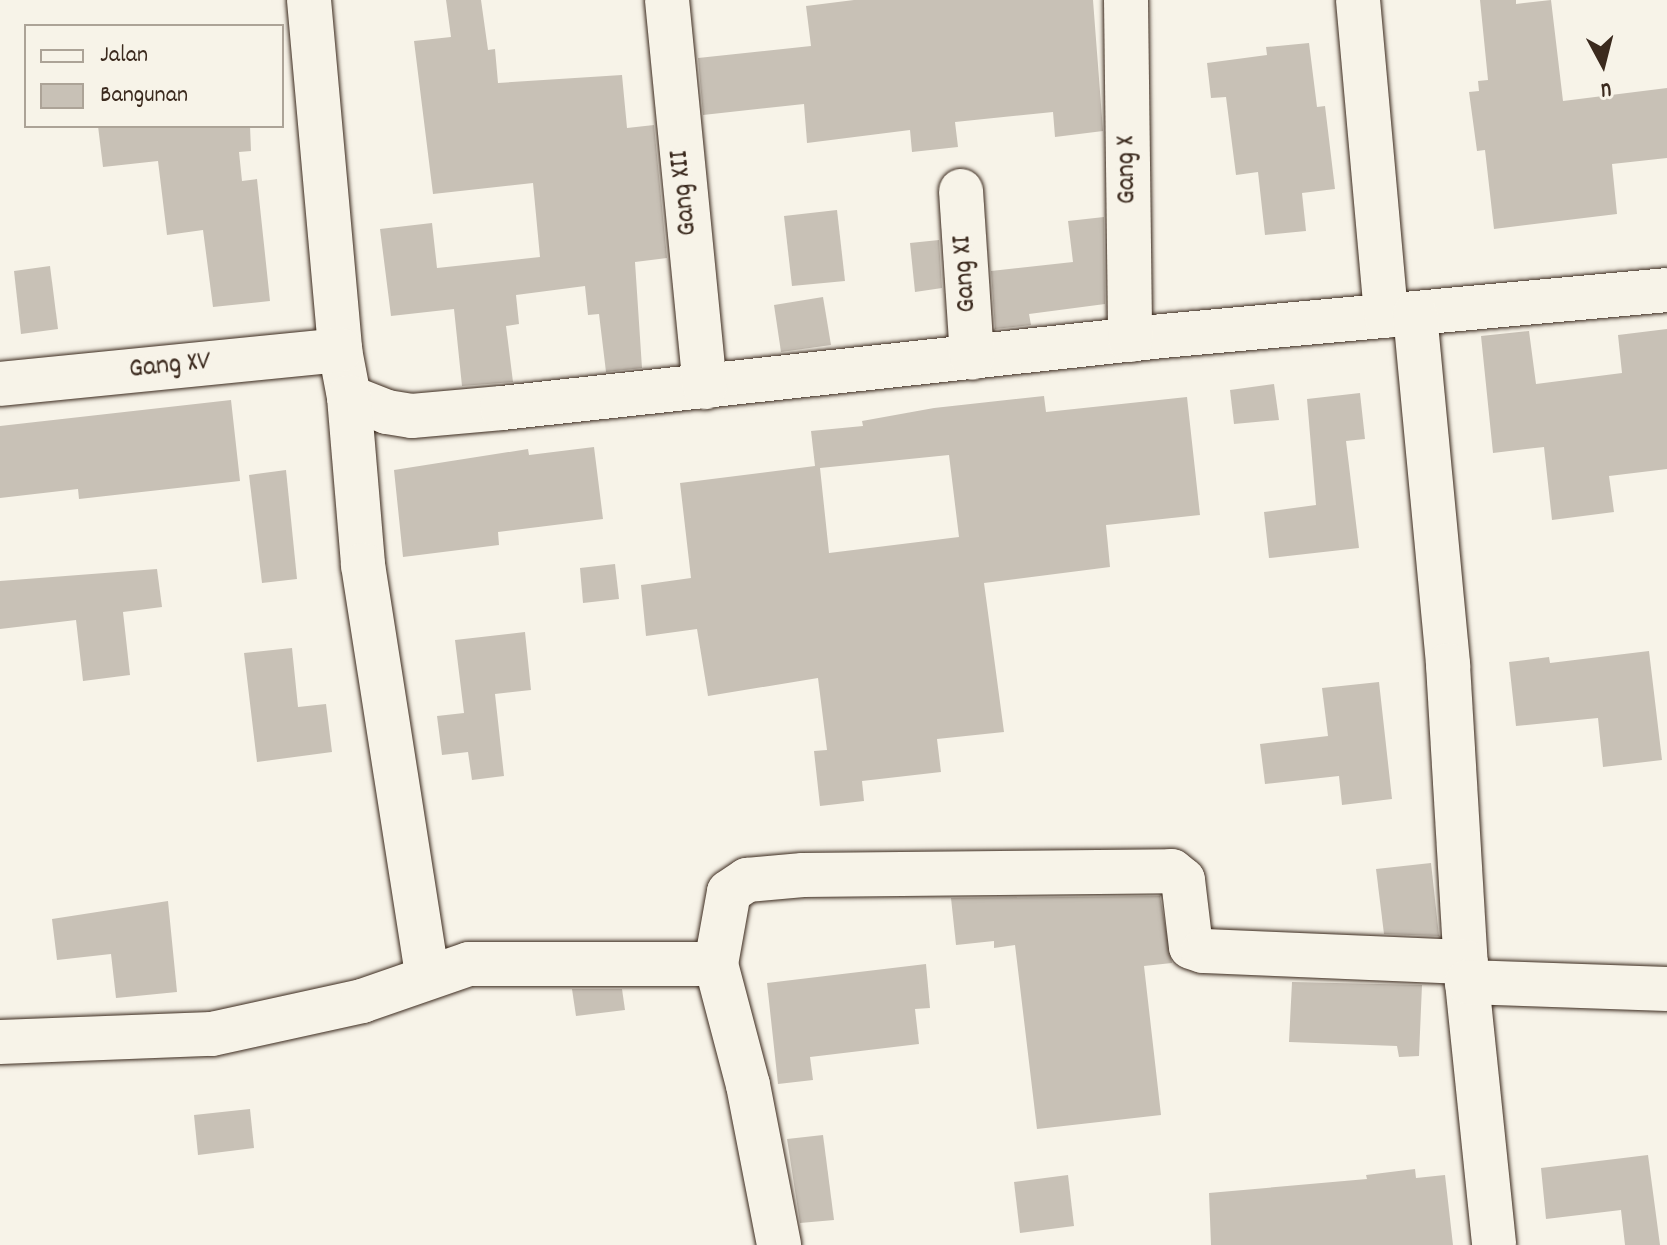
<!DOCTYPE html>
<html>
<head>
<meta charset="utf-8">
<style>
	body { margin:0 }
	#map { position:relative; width:1667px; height:1245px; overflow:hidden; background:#f7f3e8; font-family:Dekko,sans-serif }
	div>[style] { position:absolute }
	.building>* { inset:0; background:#c8c1b6 }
	.roads { filter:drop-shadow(0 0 2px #3b2a1e) drop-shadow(0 0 2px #3b2a1e) }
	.minor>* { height:44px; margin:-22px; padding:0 22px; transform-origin:22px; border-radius:22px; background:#f7f3e8 }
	span { translate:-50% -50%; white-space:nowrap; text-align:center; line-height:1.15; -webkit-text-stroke:8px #f7f3e8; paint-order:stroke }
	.street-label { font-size:28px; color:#3b2a1e }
	.legend { position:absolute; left:24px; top:24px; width:260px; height:104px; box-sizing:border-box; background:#f7f3e8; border:2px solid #aca397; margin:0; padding:10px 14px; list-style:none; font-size:24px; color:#3b2a1e }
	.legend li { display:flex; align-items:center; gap:16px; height:40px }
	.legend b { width:40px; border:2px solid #aca397 }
	.north { position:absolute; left:1563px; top:24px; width:80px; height:80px; -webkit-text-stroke:6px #f7f3e8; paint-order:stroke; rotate:173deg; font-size:22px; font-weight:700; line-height:32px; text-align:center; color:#3b2a1e }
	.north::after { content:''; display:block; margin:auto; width:28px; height:36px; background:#3b2a1e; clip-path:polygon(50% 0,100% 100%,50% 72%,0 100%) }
</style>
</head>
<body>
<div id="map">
	<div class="building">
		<i style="clip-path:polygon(446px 0,481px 0,488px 50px,495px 49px,498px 83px,622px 75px,627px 128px,654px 125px,667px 258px,635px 262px,642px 368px,606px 372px,599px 314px,588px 315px,585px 286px,516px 295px,519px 324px,506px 326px,513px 382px,462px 386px,454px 309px,391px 316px,380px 229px,432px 223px,437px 268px,540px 257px,533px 183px,433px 194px,414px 41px,451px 37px)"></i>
		<i style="clip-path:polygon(854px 0,1093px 0,1103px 131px,1055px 137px,1053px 112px,955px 122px,958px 147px,912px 152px,910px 130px,807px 143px,804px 104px,703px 115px,698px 58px,811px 46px,806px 6px)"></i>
		<i style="clip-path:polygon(1480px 0,1516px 0,1516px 4px,1551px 0,1563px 101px,1667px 88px,1667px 158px,1612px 164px,1617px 214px,1494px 229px,1485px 150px,1477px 151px,1469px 92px,1479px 91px,1478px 81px,1488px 80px)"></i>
		<i style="clip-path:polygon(1309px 43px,1317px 107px,1325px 106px,1335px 189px,1302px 193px,1306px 231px,1265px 235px,1258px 172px,1236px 175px,1226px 97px,1211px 98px,1207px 63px,1267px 55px,1266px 47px)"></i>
		<i style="clip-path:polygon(98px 126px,250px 126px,251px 151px,239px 152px,242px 181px,257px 179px,270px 301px,213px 307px,203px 230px,167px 235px,158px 161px,103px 167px)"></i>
		<i style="clip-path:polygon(837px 210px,845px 281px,792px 286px,784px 216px)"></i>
		<i style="clip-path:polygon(1104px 217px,1105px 304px,1029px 314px,1031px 325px,995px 329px,991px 271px,1073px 262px,1068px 221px)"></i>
		<i style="clip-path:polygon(939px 240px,942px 288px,915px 292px,910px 243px)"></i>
		<i style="clip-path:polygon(50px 266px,58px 329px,21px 334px,14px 271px)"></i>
		<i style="clip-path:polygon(823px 297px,831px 345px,781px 352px,774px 305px)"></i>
		<i style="clip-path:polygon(1667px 329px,1667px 469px,1609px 476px,1614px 512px,1552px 520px,1544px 447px,1493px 453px,1481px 336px,1529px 331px,1536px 384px,1622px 373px,1618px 335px)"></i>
		<i style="clip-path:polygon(1274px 384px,1279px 420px,1234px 424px,1230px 390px)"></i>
		<i style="clip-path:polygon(1360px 393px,1365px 439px,1346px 441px,1359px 548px,1269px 558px,1264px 512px,1316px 505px,1307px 399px)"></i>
		<i style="clip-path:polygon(evenodd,1044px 396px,1046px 412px,1187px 397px,1200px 515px,1106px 525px,1110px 567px,984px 583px,1004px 732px,937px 739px,941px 772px,862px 781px,864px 801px,820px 806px,814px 751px,827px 750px,818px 678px,708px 696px,697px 629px,646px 636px,641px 585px,691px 578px,680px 483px,815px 466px,811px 431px,863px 426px,862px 421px,934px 408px,1044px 396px,949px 455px,959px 537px,829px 553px,820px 468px,949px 455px)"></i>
		<i style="clip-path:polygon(231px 400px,240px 481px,79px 499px,78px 489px,0 498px,0 426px)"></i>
		<i style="clip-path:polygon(594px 447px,603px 519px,498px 532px,499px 545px,403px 557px,394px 470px,528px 449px,529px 455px)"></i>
		<i style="clip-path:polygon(286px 470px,297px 579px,262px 583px,249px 475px)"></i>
		<i style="clip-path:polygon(615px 564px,619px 599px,583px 603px,580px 568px)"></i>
		<i style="clip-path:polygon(157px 569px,162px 607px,123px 612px,130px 675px,83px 681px,76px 620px,0 629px,0 581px)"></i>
		<i style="clip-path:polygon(525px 632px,531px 690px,495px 694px,504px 776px,472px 780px,468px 752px,442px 755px,437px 716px,464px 713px,455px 640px)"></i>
		<i style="clip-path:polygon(292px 648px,298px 707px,326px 704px,332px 752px,257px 762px,244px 653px)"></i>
		<i style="clip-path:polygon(1649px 651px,1662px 760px,1603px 767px,1598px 718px,1516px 726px,1509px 662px,1549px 657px,1550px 663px)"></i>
		<i style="clip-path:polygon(1379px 682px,1392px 799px,1342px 805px,1339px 776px,1265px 784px,1260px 744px,1328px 736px,1322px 688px)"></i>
		<i style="clip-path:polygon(1431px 863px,1439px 936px,1384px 934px,1376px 869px)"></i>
		<i style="clip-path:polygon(1160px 896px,1172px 963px,1144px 966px,1161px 1115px,1037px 1129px,1015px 945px,994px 948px,994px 941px,956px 945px,951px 898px)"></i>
		<i style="clip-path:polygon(168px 901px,177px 992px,116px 998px,111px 954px,57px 960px,52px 919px)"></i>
		<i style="clip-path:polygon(926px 964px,930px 1008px,915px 1009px,919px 1044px,810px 1057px,813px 1080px,778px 1084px,767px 983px)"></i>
		<i style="clip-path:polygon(1292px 982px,1422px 985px,1419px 1056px,1399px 1057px,1397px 1046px,1289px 1042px)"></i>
		<i style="clip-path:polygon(572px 989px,622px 989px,625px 1010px,576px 1016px)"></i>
		<i style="clip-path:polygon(250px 1109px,254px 1148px,198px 1155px,194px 1115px)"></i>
		<i style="clip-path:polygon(823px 1135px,834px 1220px,800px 1223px,787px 1139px)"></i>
		<i style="clip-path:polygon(1648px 1155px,1660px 1245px,1625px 1245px,1621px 1210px,1546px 1219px,1541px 1168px)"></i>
		<i style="clip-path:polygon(1415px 1169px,1416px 1178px,1445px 1175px,1453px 1245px,1211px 1245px,1209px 1193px,1367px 1179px,1366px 1175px)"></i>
		<i style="clip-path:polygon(1068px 1175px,1074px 1226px,1020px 1233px,1014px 1182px)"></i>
	</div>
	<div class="roads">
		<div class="minor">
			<i style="left:309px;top:0;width:351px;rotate:84.9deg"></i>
			<i style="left:340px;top:350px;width:48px;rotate:79.2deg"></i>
			<i style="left:349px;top:397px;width:41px;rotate:21.5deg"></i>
			<i style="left:387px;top:412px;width:25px;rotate:9deg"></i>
			<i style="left:412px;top:416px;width:90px;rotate:-5.1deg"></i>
			<i style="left:502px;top:408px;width:665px;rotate:-6.22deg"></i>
			<i style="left:1163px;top:336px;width:506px;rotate:-5.21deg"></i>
			<i style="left:667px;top:0;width:389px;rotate:84.4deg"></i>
			<i style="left:1126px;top:0;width:340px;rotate:89.3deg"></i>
			<i style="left:1358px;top:0;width:317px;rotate:84.9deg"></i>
			<i style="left:961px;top:191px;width:167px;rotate:86.2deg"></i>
			<i style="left:1415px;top:314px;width:353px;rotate:84.6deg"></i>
			<i style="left:1448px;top:665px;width:318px;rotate:86.6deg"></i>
			<i style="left:1467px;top:982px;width:264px;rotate:84.1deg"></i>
			<i style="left:0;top:384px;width:342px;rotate:-5.7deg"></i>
			<i style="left:349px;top:397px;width:169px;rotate:85.2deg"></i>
			<i style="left:363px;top:565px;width:416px;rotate:81.1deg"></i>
			<i style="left:716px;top:964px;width:73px;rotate:-79.8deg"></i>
			<i style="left:729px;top:892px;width:22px;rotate:-34deg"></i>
			<i style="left:747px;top:880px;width:56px;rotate:-5.1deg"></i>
			<i style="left:803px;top:875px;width:369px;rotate:-0.6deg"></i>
			<i style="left:1172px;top:871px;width:14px;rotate:39deg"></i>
			<i style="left:1183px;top:880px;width:67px;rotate:83.2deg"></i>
			<i style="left:1191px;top:947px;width:13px;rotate:18deg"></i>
			<i style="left:1203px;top:951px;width:263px;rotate:2.4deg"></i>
			<i style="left:1467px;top:982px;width:200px;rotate:2deg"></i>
			<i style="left:0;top:1042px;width:212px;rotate:-2.2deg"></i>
			<i style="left:212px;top:1034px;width:154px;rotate:-12.4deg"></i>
			<i style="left:362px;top:1001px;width:113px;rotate:-19.1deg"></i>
			<i style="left:469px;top:964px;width:247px"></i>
			<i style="left:716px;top:964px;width:125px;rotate:75.2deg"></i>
			<i style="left:748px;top:1085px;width:163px;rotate:79deg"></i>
		</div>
	</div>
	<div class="street-label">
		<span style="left:1128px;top:170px;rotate:-91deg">Gang X</span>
		<span style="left:685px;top:193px;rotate:-96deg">Gang XII</span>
		<span style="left:966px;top:274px;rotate:-94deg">Gang XI</span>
		<span style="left:170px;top:367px;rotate:-6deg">Gang XV</span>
	</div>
	<ul class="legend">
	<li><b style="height:10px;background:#f7f3e8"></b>Jalan</li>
	<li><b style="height:22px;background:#c8c1b6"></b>Bangunan</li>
	</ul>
	<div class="north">U</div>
</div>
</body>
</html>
